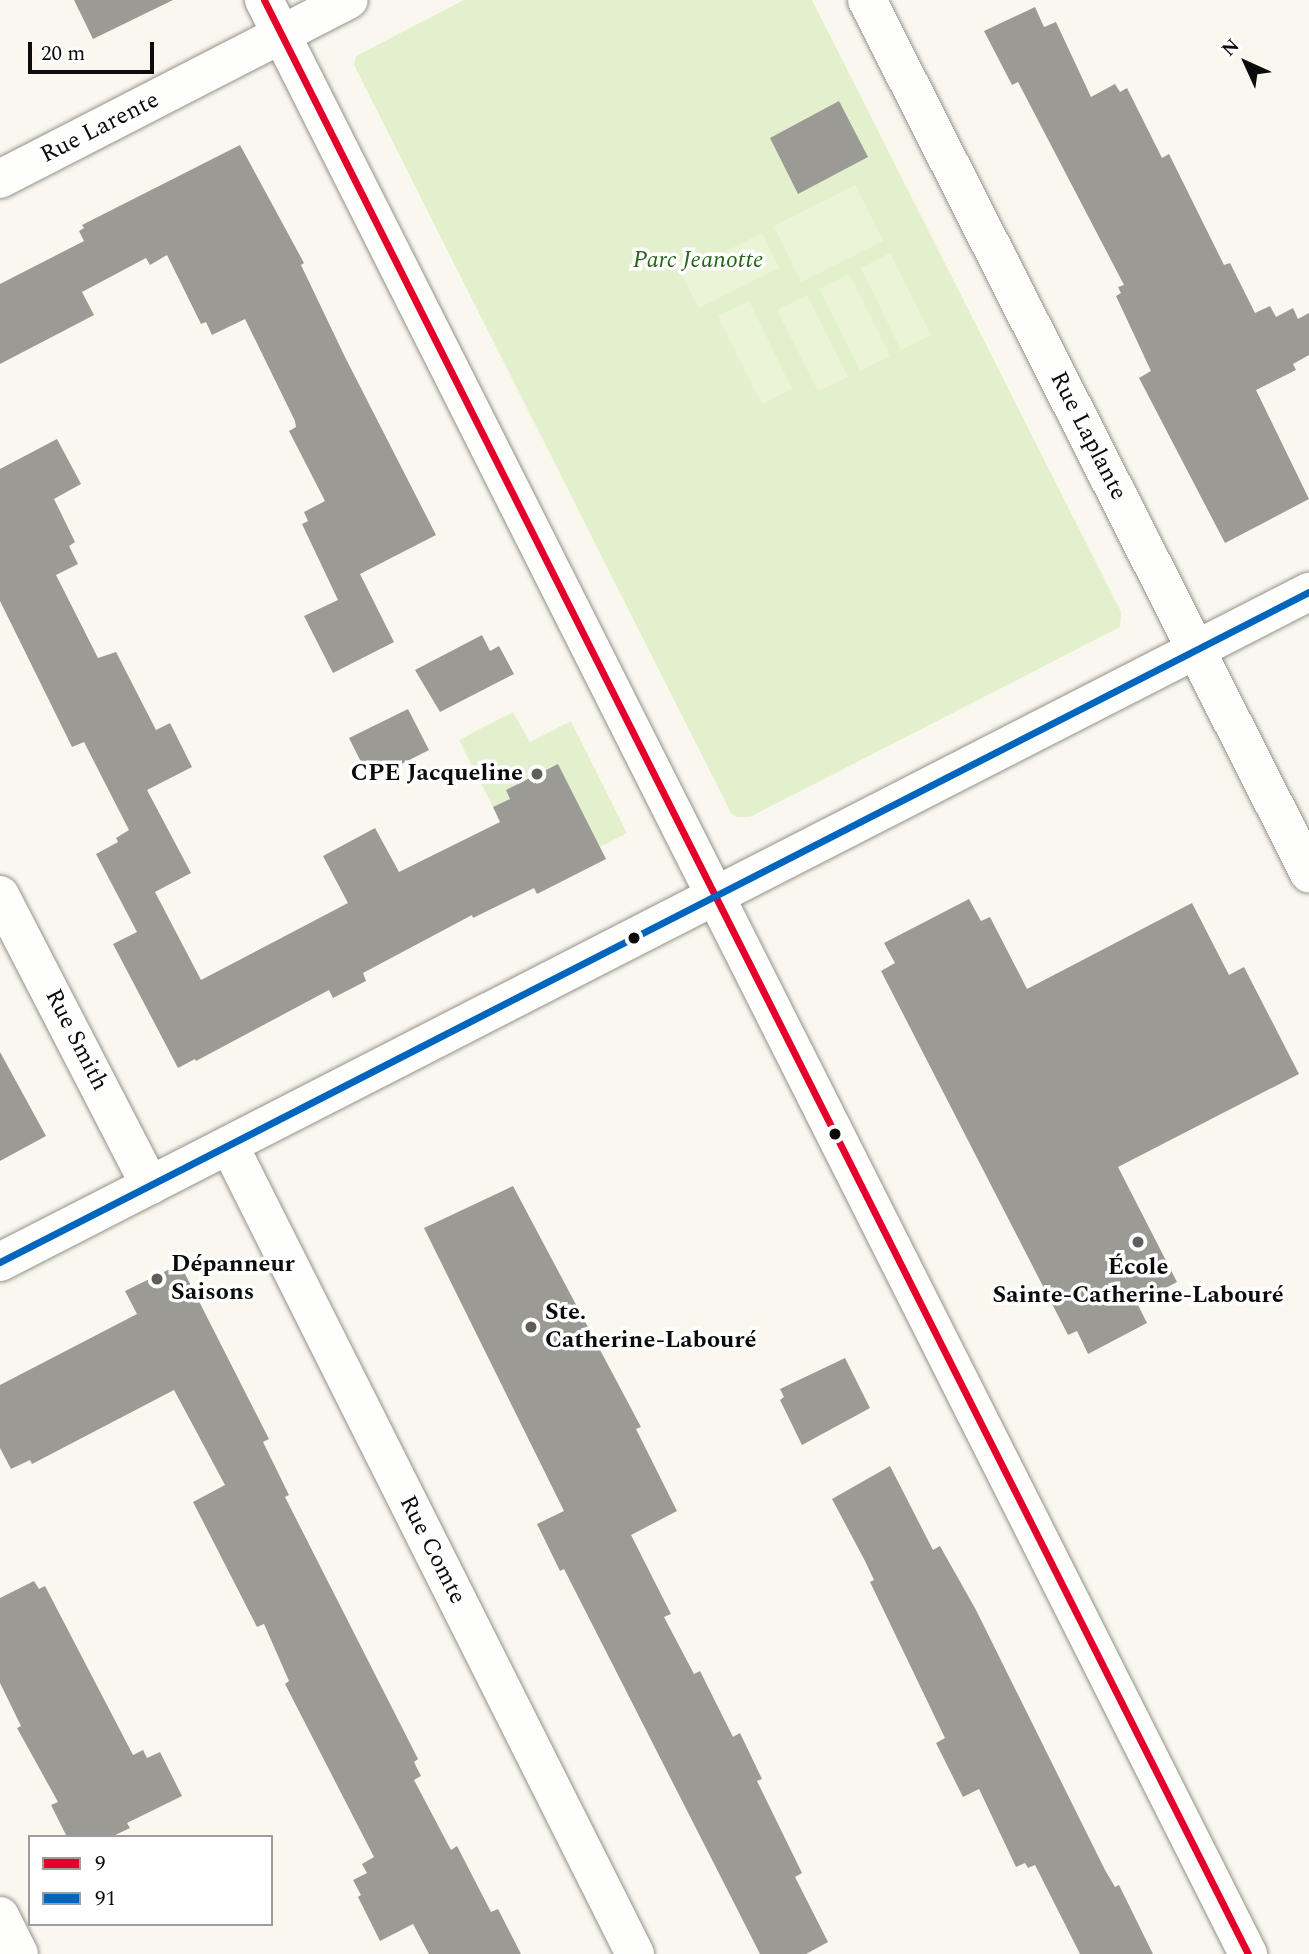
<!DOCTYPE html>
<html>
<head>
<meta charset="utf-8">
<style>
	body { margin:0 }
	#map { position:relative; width:1309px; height:1954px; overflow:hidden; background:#faf8ee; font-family:Spectral,serif }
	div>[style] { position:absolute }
	.green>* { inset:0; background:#e2f0cd }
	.pitch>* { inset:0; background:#ecf4d7 }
	.building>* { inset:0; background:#9c9a94 }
	.roads { filter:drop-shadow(0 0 2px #93928d) drop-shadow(0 0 2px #93928d) }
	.minor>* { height:38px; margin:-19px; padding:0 19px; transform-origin:19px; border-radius:19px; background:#fefefc }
	.tertiary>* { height:38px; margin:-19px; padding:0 19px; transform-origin:19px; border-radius:19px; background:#fefefc }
	.bus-1>* { height:7px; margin:-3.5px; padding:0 3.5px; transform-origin:3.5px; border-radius:3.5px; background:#e4002b }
	.bus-2>* { height:7px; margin:-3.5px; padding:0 3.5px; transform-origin:3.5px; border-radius:3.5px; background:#0065bd }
	.dots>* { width:19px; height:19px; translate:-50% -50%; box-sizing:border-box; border:4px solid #fff; border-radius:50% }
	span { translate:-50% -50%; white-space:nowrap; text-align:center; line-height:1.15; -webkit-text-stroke:7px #fff; paint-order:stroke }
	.street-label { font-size:24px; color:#0b0b0b }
	.park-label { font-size:24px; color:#28641a; font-style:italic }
	.poi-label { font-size:24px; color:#0b0b0b; font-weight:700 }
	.right { translate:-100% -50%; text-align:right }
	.left { translate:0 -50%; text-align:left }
	.legend { position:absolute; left:28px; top:1835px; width:245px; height:91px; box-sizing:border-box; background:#fff; border:2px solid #9d9d9d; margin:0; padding:9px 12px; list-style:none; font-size:21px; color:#0b0b0b }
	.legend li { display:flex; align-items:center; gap:14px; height:35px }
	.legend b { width:35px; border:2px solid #9d9d9d }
	.north { position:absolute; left:1211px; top:28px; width:70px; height:70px; -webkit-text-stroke:5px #fff; paint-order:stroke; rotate:315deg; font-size:19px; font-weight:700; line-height:28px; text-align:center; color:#0b0b0b }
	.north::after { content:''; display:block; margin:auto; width:24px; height:32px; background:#0b0b0b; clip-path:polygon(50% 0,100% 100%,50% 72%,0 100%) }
	.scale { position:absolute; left:28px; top:42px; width:126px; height:32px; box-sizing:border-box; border:4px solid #0b0b0b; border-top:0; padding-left:9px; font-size:21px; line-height:24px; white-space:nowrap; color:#0b0b0b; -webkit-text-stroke:5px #fff; paint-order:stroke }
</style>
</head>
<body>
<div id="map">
	<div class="green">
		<i style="clip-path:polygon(464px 0,812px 0,1121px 612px,1120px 627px,750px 817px,737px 817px,731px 813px,354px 65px,356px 56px)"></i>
		<i style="clip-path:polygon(513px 712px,530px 742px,571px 721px,627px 833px,600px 847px,558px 764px,506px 790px,510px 799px,493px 807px,459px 740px)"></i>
	</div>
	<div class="pitch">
		<i style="clip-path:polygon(855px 185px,883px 241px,801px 282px,774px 226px)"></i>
		<i style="clip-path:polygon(762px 233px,779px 268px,699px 308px,681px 274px)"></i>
		<i style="clip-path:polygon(890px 253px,931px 335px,901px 350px,861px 268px)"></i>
		<i style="clip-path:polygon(849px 274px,890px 356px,860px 371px,819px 289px)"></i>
		<i style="clip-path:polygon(807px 295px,848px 377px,818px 391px,777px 310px)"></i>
		<i style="clip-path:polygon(749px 301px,792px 389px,762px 404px,718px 316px)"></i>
	</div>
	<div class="building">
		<i style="clip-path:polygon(74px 0,173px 0,93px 39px)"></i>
		<i style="clip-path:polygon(1035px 7px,1044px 27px,1056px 22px,1091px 97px,1115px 84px,1120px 92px,1127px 88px,1162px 158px,1169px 154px,1224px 265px,1230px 263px,1255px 313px,1270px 306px,1276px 317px,1293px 308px,1298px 319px,1309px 313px,1309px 355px,1293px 364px,1296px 370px,1256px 390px,1309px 499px,1225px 543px,1139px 378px,1151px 371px,1116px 296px,1121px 293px,1118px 287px,1124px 285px,1018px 82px,1012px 85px,984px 31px)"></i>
		<i style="clip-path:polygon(839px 101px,868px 157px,798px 194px,770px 138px)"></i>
		<i style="clip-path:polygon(240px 145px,304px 263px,301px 265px,345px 357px,436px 535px,360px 574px,394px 642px,333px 673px,304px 616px,338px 600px,302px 524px,308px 521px,304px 512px,325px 501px,289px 431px,296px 427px,295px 421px,245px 319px,212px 335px,206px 322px,201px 324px,167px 255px,150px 265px,146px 258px,82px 292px,94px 315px,0 364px,0 284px,84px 241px,79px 231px,84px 228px,82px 225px)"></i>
		<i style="clip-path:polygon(57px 439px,81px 484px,54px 499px,75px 542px,69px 546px,78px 564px,56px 575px,98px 658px,116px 652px,156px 730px,170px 723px,192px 767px,147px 790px,191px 873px,155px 892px,201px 980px,348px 903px,323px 856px,375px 828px,399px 872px,500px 822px,493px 807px,510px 799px,506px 790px,558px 764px,606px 859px,537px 894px,534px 888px,473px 918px,472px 915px,363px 973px,366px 981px,333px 998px,329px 990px,196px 1061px,195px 1059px,178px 1068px,113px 944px,137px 932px,96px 854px,118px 842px,116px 838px,129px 830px,84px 742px,72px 747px,0 601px,0 469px)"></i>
		<i style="clip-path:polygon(482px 635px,490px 651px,499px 646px,514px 674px,440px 712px,415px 670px)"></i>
		<i style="clip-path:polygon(408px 709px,429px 750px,370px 780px,349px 738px)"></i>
		<i style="clip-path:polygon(969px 899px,981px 921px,990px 917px,1027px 989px,1192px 903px,1229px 975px,1244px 967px,1299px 1074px,1118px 1167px,1177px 1282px,1137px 1303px,1147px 1323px,1088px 1354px,1077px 1331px,1068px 1335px,881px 971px,895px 963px,884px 943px)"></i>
		<i style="clip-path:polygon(0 1052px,46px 1136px,0 1161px)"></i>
		<i style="clip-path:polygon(513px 1186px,641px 1427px,636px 1429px,677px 1511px,631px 1535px,671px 1614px,664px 1617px,694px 1674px,700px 1671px,733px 1737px,740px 1733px,762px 1779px,757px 1781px,802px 1873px,795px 1877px,828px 1942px,806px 1954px,760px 1954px,564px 1569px,560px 1571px,537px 1524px,564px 1511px,424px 1228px)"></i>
		<i style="clip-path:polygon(180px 1264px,269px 1439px,263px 1442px,289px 1495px,285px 1497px,418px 1759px,414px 1762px,421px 1776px,414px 1780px,451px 1850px,457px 1846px,491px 1912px,498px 1909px,521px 1954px,429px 1954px,413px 1924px,380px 1941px,358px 1897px,361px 1895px,353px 1880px,367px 1873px,362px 1864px,374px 1857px,285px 1684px,289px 1681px,264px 1624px,257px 1627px,193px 1502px,225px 1485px,174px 1390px,32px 1464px,30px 1460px,11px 1469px,0 1448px,0 1385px,137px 1314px,125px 1291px)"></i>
		<i style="clip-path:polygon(845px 1358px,870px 1408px,802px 1445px,780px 1400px,784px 1397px,780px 1389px)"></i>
		<i style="clip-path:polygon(890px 1466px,933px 1550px,940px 1546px,976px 1610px,1105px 1870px,1115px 1887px,1119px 1885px,1153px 1954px,1080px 1954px,1035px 1865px,1028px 1868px,1025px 1863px,1016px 1867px,979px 1789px,963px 1797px,936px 1743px,945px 1738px,870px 1582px,874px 1580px,865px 1561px,832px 1499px)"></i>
		<i style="clip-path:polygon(34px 1581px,39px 1589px,45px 1586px,133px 1755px,143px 1750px,147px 1758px,160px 1752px,182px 1796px,127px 1823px,130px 1828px,111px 1837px,67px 1837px,51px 1805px,58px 1802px,17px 1728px,21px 1726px,0 1683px,0 1598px)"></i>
	</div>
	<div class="roads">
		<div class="minor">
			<i style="left:264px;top:0;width:2188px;rotate:63.27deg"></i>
			<i style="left:0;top:179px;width:392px;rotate:-27.2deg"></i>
			<i style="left:0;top:895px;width:327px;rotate:62.7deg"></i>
			<i style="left:229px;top:1145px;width:905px;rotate:63.35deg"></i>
			<i style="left:0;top:1262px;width:1471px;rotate:-27.11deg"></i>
			<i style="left:0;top:1916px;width:42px;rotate:63.4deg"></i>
		</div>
		<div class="tertiary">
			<i style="left:867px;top:0;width:979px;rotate:63.15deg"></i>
		</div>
	</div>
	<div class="bus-1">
		<i style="left:264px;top:0;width:2188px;rotate:63.27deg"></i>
	</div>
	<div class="bus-2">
		<i style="left:0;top:1262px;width:1471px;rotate:-27.11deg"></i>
	</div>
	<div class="dots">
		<i style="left:537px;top:774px;background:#5f5e5a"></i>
		<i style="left:634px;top:938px;background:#0b0b0b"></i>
		<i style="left:835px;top:1134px;background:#0b0b0b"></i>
		<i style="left:1138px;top:1242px;background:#5f5e5a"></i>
		<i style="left:157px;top:1279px;background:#5f5e5a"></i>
		<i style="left:531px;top:1327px;background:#5f5e5a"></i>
	</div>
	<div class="street-label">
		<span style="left:100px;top:128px;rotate:-27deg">Rue Larente</span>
		<span style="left:1088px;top:436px;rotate:63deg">Rue Laplante</span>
		<span style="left:76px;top:1040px;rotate:63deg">Rue Smith</span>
		<span style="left:432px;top:1550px;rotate:63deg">Rue Comte</span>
	</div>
	<div class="park-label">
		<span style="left:698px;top:261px">Parc Jeanotte</span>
	</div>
	<div class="poi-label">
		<span class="right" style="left:523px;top:774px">CPE Jacqueline</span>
		<span class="left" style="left:171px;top:1279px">Dépanneur<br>Saisons</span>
		<span style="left:1138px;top:1282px">École<br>Sainte-Catherine-Labouré</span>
		<span class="left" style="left:545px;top:1327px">Ste.<br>Catherine-Labouré</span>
	</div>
	<ul class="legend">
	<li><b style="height:9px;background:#e4002b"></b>9</li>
	<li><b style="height:9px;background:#0065bd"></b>91</li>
	</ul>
	<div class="north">N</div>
	<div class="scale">20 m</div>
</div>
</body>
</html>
